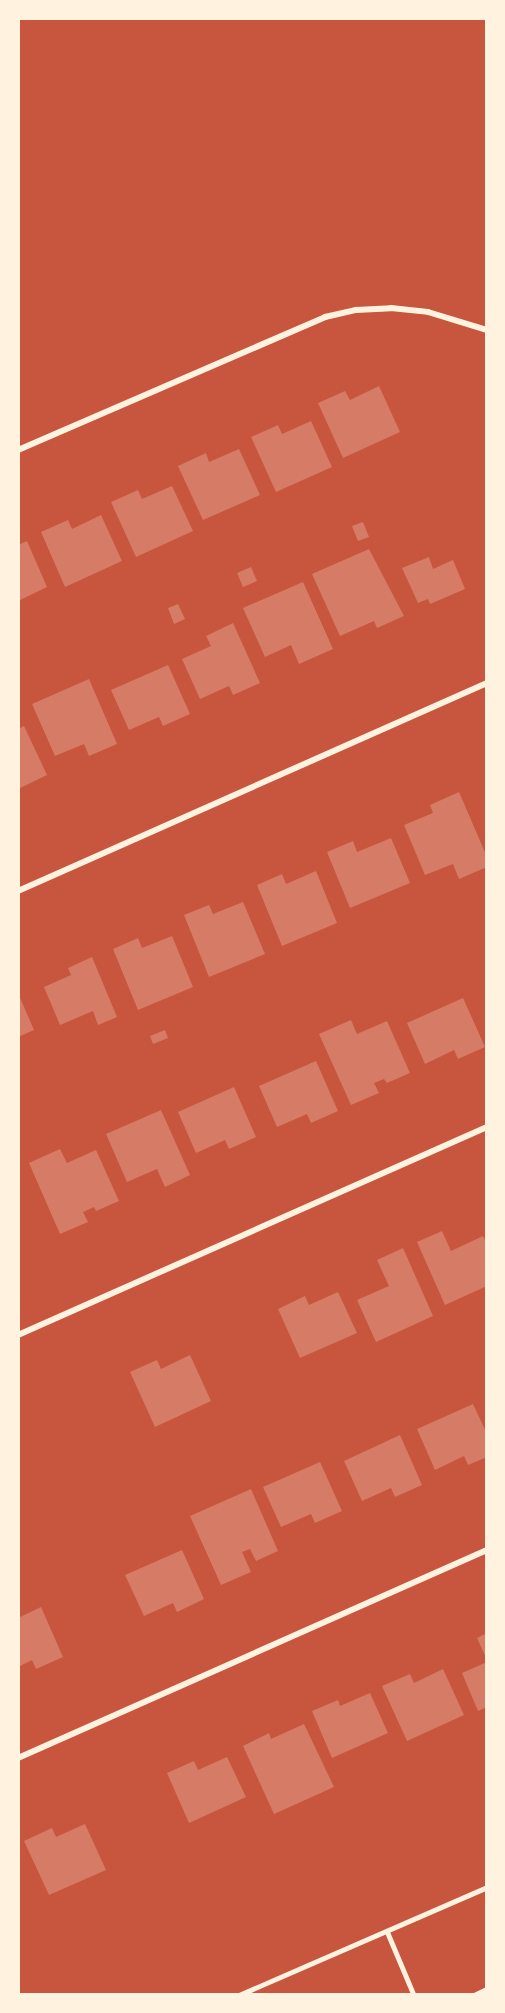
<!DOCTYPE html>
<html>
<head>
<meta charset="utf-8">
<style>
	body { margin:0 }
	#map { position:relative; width:505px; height:2013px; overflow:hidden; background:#c8553d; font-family:"Exo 2",sans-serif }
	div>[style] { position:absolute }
	.building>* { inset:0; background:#d67c66 }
	.service>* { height:4.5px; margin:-2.25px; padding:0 2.25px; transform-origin:2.25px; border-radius:2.25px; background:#fff3e0 }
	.minor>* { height:6px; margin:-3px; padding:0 3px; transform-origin:3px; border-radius:3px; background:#fff3e0 }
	span { translate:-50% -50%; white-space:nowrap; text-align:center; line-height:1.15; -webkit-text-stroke:4.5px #fff3e0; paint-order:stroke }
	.frame { position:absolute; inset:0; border:20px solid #fff3e0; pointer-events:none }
</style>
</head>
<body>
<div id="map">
	<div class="building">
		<i style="clip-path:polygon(379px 386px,400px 432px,343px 458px,318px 403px,345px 391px,350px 400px)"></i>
		<i style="clip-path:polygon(311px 421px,332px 467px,276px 492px,251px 437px,278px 425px,282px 434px)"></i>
		<i style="clip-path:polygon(239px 449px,260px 495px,203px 520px,178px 466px,206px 453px,209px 462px)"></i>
		<i style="clip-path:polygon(172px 486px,193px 531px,136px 557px,111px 502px,138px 490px,142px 499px)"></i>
		<i style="clip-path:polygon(101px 515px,122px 561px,65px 587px,41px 532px,68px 520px,72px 529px)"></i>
		<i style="clip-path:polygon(363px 522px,369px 537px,358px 541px,352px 526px)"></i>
		<i style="clip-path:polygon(27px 541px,47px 587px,18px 601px,18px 545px)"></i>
		<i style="clip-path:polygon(369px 549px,404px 616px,377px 628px,374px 621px,340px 636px,312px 574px)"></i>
		<i style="clip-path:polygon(429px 557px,433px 569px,453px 560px,465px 589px,430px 604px,428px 599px,418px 603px,402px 568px)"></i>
		<i style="clip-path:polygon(251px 567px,257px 581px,243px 587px,237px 573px)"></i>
		<i style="clip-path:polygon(303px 582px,333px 649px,299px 664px,291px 645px,265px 657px,243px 608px)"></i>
		<i style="clip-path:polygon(178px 604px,185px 619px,174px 624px,168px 608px)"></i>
		<i style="clip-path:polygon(233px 623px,260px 683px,233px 695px,229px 686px,200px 699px,182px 659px,211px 646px,206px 636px)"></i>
		<i style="clip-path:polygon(168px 665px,190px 714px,163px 726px,159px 717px,129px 730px,111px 690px)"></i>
		<i style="clip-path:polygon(89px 679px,117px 744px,89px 756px,84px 744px,55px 756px,32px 704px)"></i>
		<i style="clip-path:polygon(24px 726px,47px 775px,20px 788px,18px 729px)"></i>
		<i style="clip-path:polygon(459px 792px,487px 857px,487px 867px,459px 879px,453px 864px,425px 875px,404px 825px,433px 813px,430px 805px)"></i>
		<i style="clip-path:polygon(391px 838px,410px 883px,350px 908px,327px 852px,353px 841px,357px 852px)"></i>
		<i style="clip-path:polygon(316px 871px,337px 923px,282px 946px,257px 885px,282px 874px,286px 884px)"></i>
		<i style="clip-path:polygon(243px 902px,265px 954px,209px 977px,184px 915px,209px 905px,213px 914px)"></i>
		<i style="clip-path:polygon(172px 936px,193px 987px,138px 1010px,113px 949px,138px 938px,142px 948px)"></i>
		<i style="clip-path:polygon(92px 957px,117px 1017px,98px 1025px,93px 1011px,60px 1025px,44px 987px,71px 975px,68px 968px)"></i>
		<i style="clip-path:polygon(18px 993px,34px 1030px,18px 1037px)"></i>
		<i style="clip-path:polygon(463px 998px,485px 1047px,458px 1059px,454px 1050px,425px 1064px,407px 1023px)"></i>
		<i style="clip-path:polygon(351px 1020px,357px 1034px,387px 1021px,410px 1073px,387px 1083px,384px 1079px,374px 1083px,379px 1093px,351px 1105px,319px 1034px)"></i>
		<i style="clip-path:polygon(165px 1030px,168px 1038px,153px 1044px,150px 1036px)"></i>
		<i style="clip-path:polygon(316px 1061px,338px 1111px,311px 1123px,307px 1114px,277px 1127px,259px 1086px)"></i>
		<i style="clip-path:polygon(234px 1087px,256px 1137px,229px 1149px,225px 1140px,196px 1153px,178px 1112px)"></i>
		<i style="clip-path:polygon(161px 1110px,190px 1175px,165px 1187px,157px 1169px,127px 1182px,106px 1134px)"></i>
		<i style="clip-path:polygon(60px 1149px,67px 1163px,96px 1150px,119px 1201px,96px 1211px,94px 1207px,83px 1212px,88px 1222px,60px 1234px,29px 1163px)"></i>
		<i style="clip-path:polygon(442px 1231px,451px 1251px,483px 1236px,487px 1244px,487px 1286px,445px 1305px,417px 1242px)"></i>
		<i style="clip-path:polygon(403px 1248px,433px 1316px,376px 1342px,357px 1300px,389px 1286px,377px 1260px)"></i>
		<i style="clip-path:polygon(338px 1292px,357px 1333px,300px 1358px,278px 1309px,305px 1296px,309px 1305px)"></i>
		<i style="clip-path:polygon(190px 1355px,211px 1401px,155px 1427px,130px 1372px,157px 1360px,161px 1369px)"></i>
		<i style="clip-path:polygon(473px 1404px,487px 1434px,487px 1457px,468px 1465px,464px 1456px,435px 1470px,417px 1429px)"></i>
		<i style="clip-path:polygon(400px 1435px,422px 1485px,395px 1497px,391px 1488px,362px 1501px,344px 1461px)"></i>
		<i style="clip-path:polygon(320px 1462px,342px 1511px,315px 1523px,311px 1514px,281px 1527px,263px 1487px)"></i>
		<i style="clip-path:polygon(251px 1489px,278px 1551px,256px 1561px,250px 1549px,242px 1552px,251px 1572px,221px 1585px,190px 1516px)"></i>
		<i style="clip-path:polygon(182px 1550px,204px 1599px,177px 1612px,173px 1603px,144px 1616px,125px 1575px)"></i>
		<i style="clip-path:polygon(41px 1607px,63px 1657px,36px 1669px,32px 1660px,18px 1667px,18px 1618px)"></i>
		<i style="clip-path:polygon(487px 1633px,487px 1660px,477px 1638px)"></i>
		<i style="clip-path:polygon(487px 1662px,487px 1707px,478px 1711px,462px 1673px)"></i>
		<i style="clip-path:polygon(443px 1669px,464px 1715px,407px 1741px,382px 1686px,410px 1674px,414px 1683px)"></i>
		<i style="clip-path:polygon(370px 1693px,388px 1733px,332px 1758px,312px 1711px,338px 1700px,340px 1706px)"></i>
		<i style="clip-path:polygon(304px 1724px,334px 1787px,274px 1814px,243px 1746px,269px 1733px,271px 1739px)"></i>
		<i style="clip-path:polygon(227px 1757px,246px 1797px,189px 1823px,167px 1773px,194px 1761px,198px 1770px)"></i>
		<i style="clip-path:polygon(85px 1824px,106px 1870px,49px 1895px,24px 1841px,52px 1828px,56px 1837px)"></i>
	</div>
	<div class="service">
		<i style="left:387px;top:1931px;width:69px;rotate:67.1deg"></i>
		<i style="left:239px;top:1995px;width:270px;rotate:-23.5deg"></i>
		<i style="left:474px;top:1995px;width:14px;rotate:-25deg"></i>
	</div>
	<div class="minor">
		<i style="left:18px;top:450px;width:335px;rotate:-23.4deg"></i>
		<i style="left:325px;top:317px;width:32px;rotate:-13deg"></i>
		<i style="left:356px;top:310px;width:35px;rotate:-3deg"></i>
		<i style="left:391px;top:308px;width:37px;rotate:6deg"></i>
		<i style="left:428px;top:312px;width:62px;rotate:17deg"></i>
		<i style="left:18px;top:891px;width:513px;rotate:-23.92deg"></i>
		<i style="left:18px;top:1335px;width:513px;rotate:-23.92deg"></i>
		<i style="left:18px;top:1758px;width:513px;rotate:-23.92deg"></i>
	</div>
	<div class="frame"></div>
</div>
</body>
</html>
